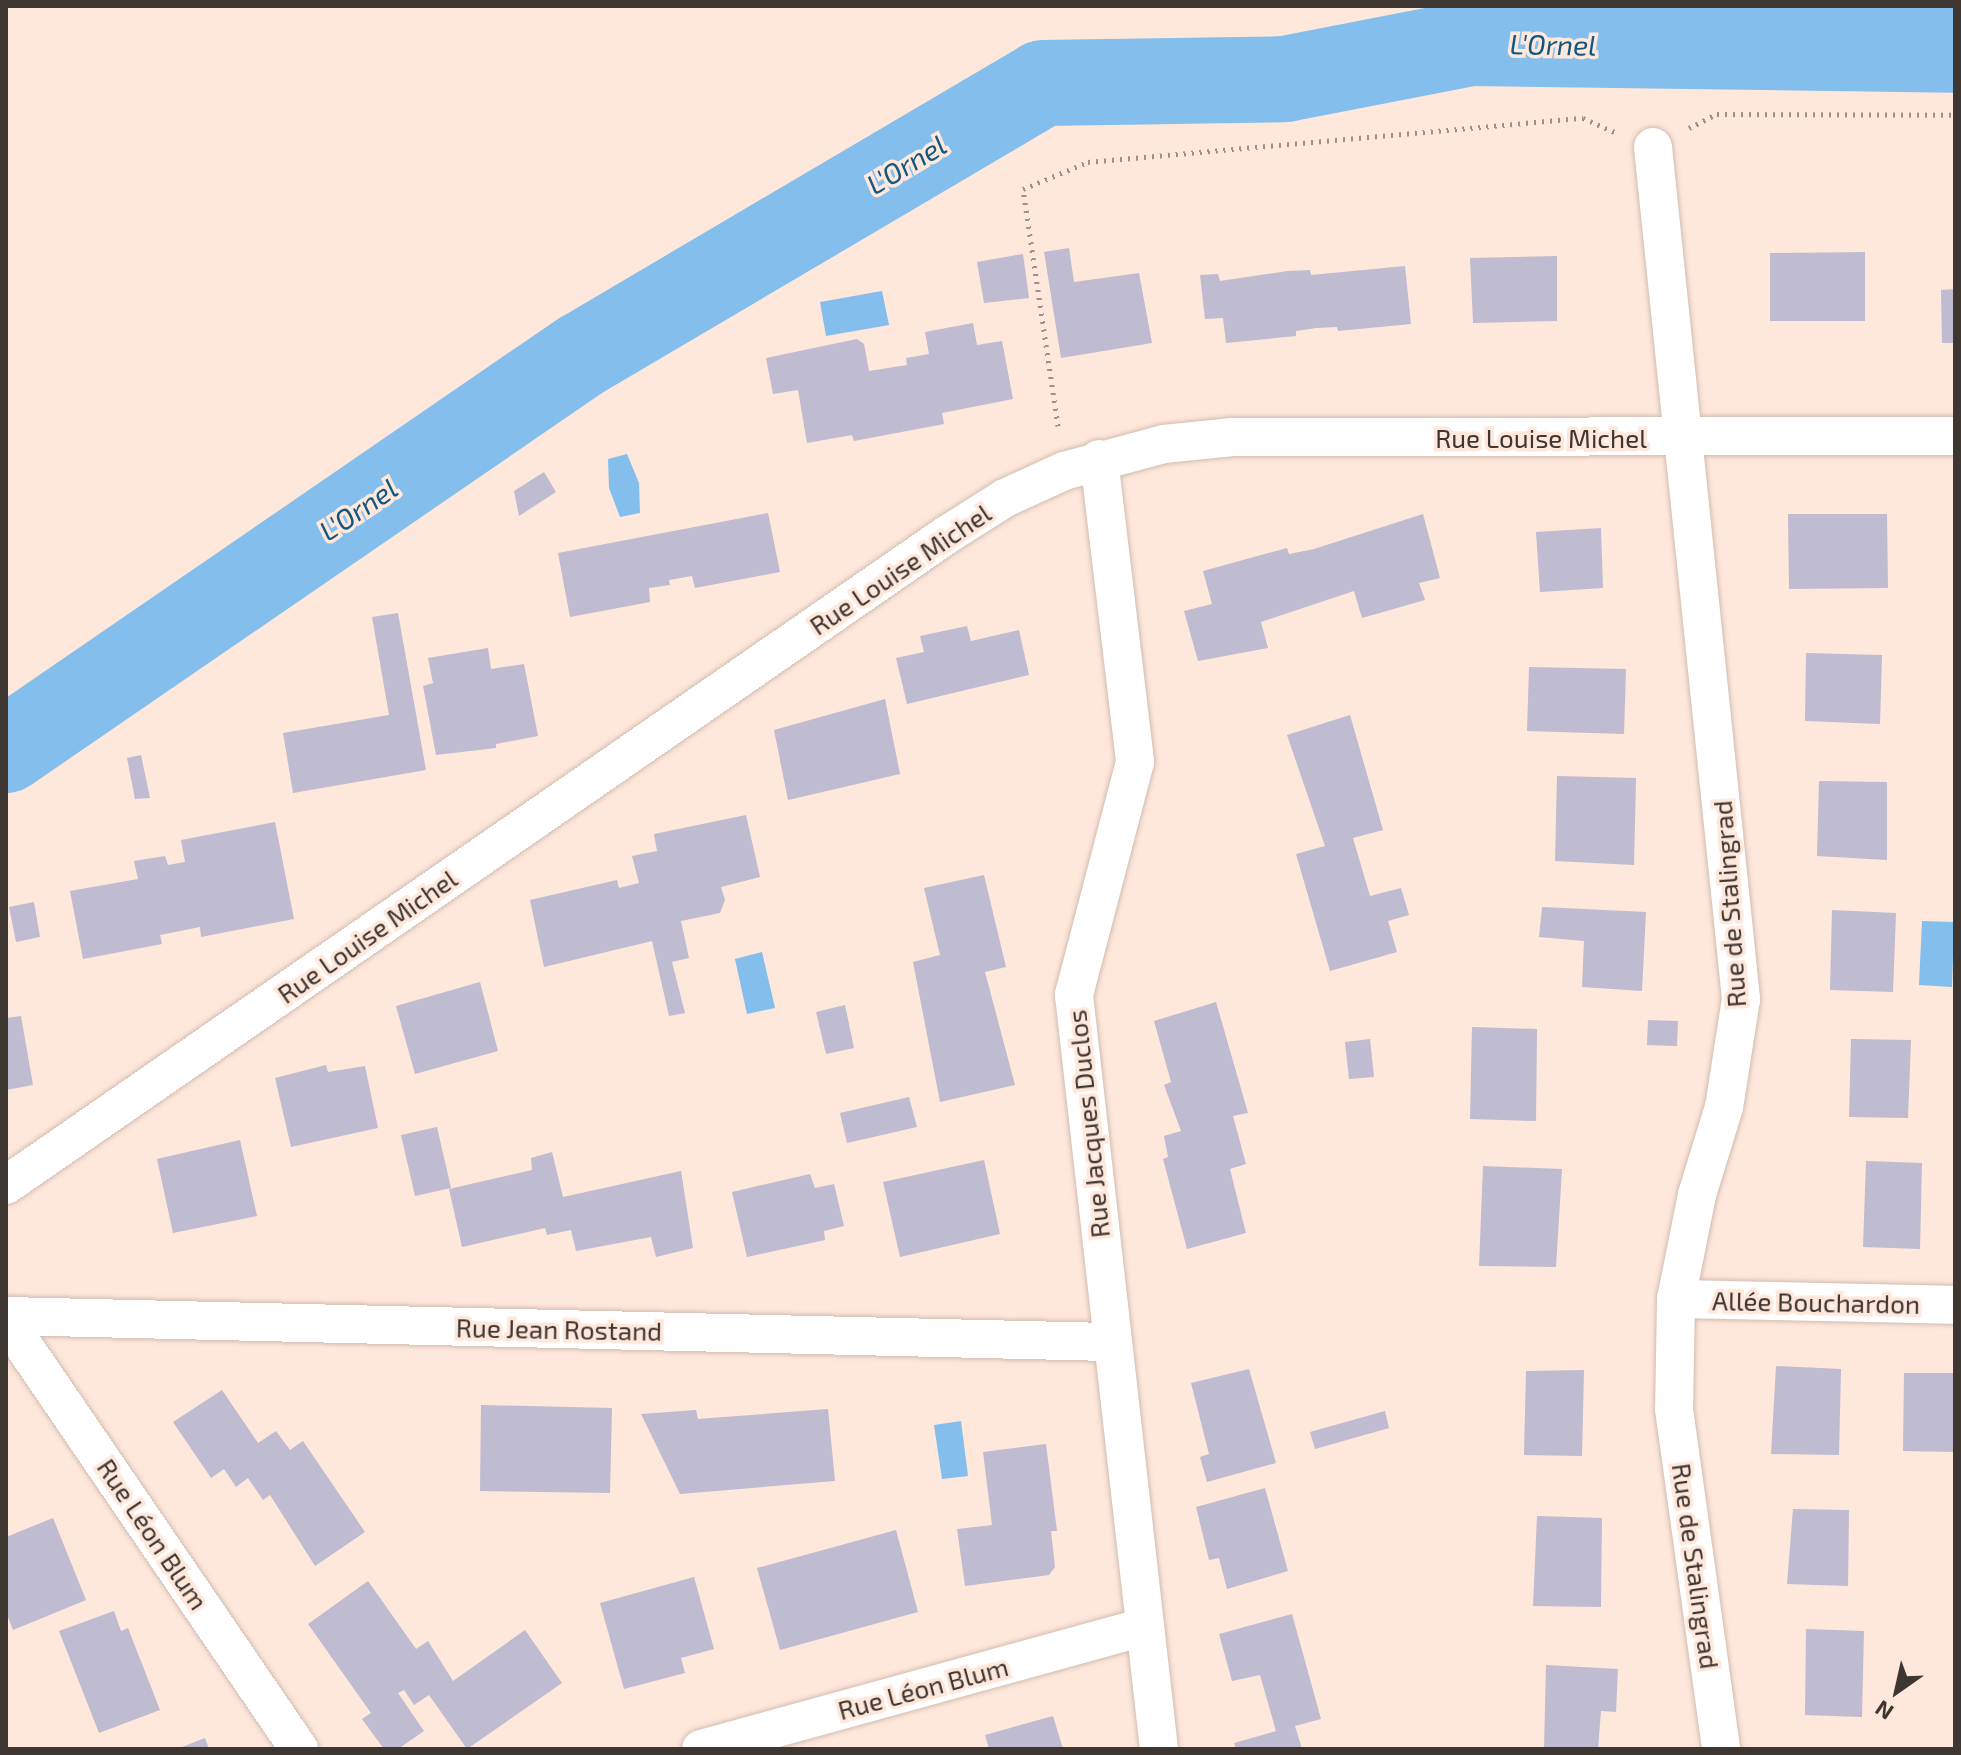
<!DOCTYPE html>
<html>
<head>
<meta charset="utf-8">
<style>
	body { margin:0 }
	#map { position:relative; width:1961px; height:1755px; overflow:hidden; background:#fee7db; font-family:"Exo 2",sans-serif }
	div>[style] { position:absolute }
	.water>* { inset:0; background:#83beec }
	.river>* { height:86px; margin:-43px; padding:0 43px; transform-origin:43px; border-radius:43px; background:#83beec }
	.building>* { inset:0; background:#bfbbd0 }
	.path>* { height:5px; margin-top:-2.5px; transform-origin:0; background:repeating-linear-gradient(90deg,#9f9087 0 2px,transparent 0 8px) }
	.roads { filter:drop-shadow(0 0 2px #d1bcaf) drop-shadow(0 0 2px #d1bcaf) }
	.street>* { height:38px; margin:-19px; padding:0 19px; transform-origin:19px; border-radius:19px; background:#fff }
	span { translate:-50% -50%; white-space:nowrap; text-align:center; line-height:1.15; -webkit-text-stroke:7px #fee7db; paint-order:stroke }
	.street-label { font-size:26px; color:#3e3631 }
	.water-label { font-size:28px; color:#125782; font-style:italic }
	.frame { position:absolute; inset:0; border:8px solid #3e3631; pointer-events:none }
	.north { position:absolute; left:1857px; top:1651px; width:80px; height:80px; -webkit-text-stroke:6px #fee7db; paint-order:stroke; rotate:214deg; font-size:22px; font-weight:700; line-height:32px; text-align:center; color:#3e3631 }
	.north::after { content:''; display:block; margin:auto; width:28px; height:36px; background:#3e3631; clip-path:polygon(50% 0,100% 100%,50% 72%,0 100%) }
</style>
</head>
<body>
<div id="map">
	<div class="water">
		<i style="clip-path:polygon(882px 291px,889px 325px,826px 336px,820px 302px)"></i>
		<i style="clip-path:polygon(627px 454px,639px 483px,640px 513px,620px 517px,609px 488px,608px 459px)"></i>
		<i style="clip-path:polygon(1922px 921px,1954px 922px,1952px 987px,1919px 985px)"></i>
		<i style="clip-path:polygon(762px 952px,775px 1008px,747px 1014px,735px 959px)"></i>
		<i style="clip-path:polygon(961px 1421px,968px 1476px,942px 1479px,934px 1425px)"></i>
	</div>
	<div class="river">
		<i style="left:6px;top:750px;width:696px;rotate:-34.47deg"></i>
		<i style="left:580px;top:356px;width:537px;rotate:-30.52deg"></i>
		<i style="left:1043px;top:83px;width:242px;rotate:-0.9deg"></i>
		<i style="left:1285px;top:79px;width:189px;rotate:-11deg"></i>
		<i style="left:1471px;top:43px;width:484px;rotate:0.8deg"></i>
	</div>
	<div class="building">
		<i style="clip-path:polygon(1069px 248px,1074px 282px,1139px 273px,1152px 343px,1061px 358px,1044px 252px)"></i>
		<i style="clip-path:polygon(1865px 252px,1865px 321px,1770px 321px,1770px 253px)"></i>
		<i style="clip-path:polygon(1023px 254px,1029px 298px,984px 303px,977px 262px)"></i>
		<i style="clip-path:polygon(1557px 256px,1557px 321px,1473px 323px,1470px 258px)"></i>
		<i style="clip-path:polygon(1405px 266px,1411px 324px,1338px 331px,1337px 327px,1316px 328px,1296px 331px,1296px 336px,1226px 343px,1223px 318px,1205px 319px,1200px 275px,1218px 274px,1220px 281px,1288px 271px,1310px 270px,1311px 275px)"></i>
		<i style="clip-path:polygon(1955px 289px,1955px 343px,1942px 343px,1941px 290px)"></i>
		<i style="clip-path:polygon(973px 323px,977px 345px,1002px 341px,1013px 399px,942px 413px,944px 424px,854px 441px,852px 435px,807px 443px,798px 390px,773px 394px,766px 358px,857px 339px,864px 344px,869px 371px,907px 365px,906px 358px,929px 354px,925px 332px)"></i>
		<i style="clip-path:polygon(544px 472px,556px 492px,519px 516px,514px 491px)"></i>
		<i style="clip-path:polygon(768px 513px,780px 572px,695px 588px,692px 576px,669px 580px,670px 585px,649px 588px,650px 602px,570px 617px,558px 553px)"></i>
		<i style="clip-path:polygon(1423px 514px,1440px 578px,1419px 583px,1425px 600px,1362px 618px,1354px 591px,1261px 622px,1268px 648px,1198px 661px,1184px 611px,1212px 604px,1203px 571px,1287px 548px,1289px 554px,1314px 549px)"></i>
		<i style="clip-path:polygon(1788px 514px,1887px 514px,1888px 588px,1789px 589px)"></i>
		<i style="clip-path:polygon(1601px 528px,1603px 588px,1540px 592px,1536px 532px)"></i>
		<i style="clip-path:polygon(398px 613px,426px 770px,293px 793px,283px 733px,389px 715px,372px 617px)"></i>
		<i style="clip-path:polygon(967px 626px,971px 641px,1019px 630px,1029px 675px,907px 704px,896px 658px,924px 652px,920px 636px)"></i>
		<i style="clip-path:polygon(488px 648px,491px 669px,524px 664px,538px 736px,496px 744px,496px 748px,436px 755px,423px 686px,433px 683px,428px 658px)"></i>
		<i style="clip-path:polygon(1806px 653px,1882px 655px,1880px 724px,1805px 721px)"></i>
		<i style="clip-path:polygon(1529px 667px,1626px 669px,1624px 734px,1527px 731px)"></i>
		<i style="clip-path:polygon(885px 699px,900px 774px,788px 800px,774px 730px)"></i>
		<i style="clip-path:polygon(1350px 715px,1383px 830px,1353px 838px,1370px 896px,1401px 888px,1409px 915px,1388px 921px,1397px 952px,1330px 971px,1296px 854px,1325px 846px,1287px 735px)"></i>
		<i style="clip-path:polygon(141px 755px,150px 798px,135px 799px,127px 758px)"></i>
		<i style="clip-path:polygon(1557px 776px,1636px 778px,1634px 865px,1555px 861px)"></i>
		<i style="clip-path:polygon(1819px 781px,1887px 782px,1887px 860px,1817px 856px)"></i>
		<i style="clip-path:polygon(746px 815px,760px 877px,721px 887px,725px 900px,720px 913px,681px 921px,689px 958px,672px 962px,685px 1013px,669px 1016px,652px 941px,544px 967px,530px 900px,617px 880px,619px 888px,639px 883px,632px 856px,657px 851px,654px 834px)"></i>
		<i style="clip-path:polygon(275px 822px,294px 919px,201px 937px,200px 927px,160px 935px,162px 944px,83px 959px,70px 891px,138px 879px,134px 861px,165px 856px,168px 865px,185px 862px,181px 840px)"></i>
		<i style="clip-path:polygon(984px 875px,1006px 967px,985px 972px,1015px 1085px,940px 1102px,913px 962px,940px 955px,924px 888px)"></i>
		<i style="clip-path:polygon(34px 902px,40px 937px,16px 942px,9px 907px)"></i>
		<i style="clip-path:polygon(1542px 907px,1646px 912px,1642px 991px,1582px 987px,1584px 941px,1539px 937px)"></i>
		<i style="clip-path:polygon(1832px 910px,1896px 913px,1893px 992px,1830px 990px)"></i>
		<i style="clip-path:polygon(480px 982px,498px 1051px,415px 1074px,396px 1006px)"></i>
		<i style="clip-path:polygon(1216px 1002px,1248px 1113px,1233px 1116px,1246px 1164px,1230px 1169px,1246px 1233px,1187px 1249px,1163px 1159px,1168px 1157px,1164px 1136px,1181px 1131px,1164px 1085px,1171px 1082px,1154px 1021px)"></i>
		<i style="clip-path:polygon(845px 1005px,854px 1048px,826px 1054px,816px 1012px)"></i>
		<i style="clip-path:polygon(21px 1016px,33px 1085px,6px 1090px,6px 1018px)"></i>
		<i style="clip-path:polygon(1648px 1020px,1678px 1021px,1677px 1046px,1647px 1045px)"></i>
		<i style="clip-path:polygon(1472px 1027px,1537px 1029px,1536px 1121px,1470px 1119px)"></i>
		<i style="clip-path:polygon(1370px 1039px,1374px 1077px,1349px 1079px,1345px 1042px)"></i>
		<i style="clip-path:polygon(1851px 1039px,1911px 1040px,1908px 1118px,1849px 1117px)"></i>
		<i style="clip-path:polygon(326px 1065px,328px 1072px,365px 1066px,378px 1128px,291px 1147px,275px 1078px)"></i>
		<i style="clip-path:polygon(909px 1097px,917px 1127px,847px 1143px,840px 1113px)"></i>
		<i style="clip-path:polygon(437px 1127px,451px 1188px,415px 1196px,401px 1135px)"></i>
		<i style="clip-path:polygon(240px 1140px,257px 1216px,173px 1233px,157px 1159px)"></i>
		<i style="clip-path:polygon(552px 1152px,563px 1197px,681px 1171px,693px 1248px,656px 1257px,651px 1237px,576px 1251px,571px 1230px,547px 1235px,545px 1228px,462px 1247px,449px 1189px,532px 1170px,531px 1158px)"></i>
		<i style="clip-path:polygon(984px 1160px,1000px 1234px,900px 1257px,883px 1182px)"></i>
		<i style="clip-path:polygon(1866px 1161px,1922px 1163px,1920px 1249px,1863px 1247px)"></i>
		<i style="clip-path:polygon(1483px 1166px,1562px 1169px,1556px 1267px,1479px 1266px)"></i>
		<i style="clip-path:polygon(810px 1174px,815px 1188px,834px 1184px,844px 1226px,824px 1231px,825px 1240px,747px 1257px,732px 1192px)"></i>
		<i style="clip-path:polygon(1776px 1366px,1841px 1369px,1839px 1455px,1771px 1454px)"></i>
		<i style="clip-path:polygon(1249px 1369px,1276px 1463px,1207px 1482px,1200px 1457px,1209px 1454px,1191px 1383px)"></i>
		<i style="clip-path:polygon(1584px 1370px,1582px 1456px,1524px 1455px,1526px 1371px)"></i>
		<i style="clip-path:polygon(1904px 1373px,1955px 1373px,1955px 1452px,1903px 1451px)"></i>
		<i style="clip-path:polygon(222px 1390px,258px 1443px,276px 1431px,290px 1450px,303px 1441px,365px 1532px,315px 1566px,270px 1495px,263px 1500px,248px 1478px,236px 1487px,224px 1469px,211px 1478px,173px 1422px)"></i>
		<i style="clip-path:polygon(481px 1405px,612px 1408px,610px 1493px,480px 1491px)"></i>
		<i style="clip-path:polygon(828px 1409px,835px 1481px,680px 1494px,641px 1414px,696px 1410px,698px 1419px)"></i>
		<i style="clip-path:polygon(1385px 1411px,1389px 1428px,1315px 1449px,1310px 1432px)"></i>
		<i style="clip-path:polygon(1046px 1444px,1057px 1531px,1051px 1531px,1055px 1567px,1049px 1575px,965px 1586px,957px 1529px,992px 1525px,983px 1452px)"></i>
		<i style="clip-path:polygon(1265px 1488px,1288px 1571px,1227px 1589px,1219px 1558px,1209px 1560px,1196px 1507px)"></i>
		<i style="clip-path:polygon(1793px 1509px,1849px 1510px,1848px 1586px,1787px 1584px)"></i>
		<i style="clip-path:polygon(1537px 1516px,1602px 1518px,1601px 1607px,1533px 1606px)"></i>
		<i style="clip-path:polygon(53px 1518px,86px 1600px,13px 1630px,6px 1612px,6px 1537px)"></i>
		<i style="clip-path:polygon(896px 1530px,918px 1612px,780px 1650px,757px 1568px)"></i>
		<i style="clip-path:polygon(694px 1577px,714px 1649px,681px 1658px,685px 1673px,624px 1689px,600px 1603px)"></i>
		<i style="clip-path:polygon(368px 1581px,416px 1649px,428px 1641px,453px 1681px,525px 1630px,562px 1683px,467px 1749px,429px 1695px,414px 1705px,404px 1690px,398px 1693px,424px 1731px,398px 1749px,384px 1749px,362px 1719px,371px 1713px,308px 1624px)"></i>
		<i style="clip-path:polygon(114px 1611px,121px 1631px,128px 1628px,160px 1710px,99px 1733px,59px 1631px)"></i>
		<i style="clip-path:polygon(1292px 1614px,1321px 1719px,1295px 1726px,1302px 1749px,1236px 1749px,1234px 1743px,1276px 1731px,1260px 1675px,1232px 1681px,1219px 1634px)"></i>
		<i style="clip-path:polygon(1806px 1629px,1864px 1631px,1862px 1717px,1805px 1715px)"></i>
		<i style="clip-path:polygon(1546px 1665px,1618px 1669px,1616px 1712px,1601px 1711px,1598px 1749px,1544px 1749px)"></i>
		<i style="clip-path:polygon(1053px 1716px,1063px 1749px,989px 1749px,985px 1735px)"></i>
		<i style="clip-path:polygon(205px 1738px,209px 1749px,177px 1749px)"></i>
	</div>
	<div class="path">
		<i style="left:1689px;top:128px;width:31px;rotate:-27deg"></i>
		<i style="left:1717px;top:114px;width:238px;rotate:0.2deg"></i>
		<i style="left:1058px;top:426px;width:240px;rotate:-98.4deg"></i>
		<i style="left:1023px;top:189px;width:70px;rotate:-22.6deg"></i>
		<i style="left:1088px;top:162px;width:497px;rotate:-5.1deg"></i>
		<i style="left:1583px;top:118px;width:35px;rotate:24deg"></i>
	</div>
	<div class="roads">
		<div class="street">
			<i style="left:1653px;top:147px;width:857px;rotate:84.1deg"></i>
			<i style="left:1741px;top:999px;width:109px;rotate:98.9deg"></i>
			<i style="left:1724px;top:1107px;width:92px;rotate:107.1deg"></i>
			<i style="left:1697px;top:1195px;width:106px;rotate:101.4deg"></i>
			<i style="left:1676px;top:1299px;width:110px;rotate:91deg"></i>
			<i style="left:1674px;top:1409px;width:343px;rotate:82.1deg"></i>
			<i style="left:1099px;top:459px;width:305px;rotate:83.2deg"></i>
			<i style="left:1135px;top:762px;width:241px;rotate:104.7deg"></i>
			<i style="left:1074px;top:995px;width:759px;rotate:83.57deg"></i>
			<i style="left:6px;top:1185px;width:1141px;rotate:-34.65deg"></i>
			<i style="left:945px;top:536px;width:71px;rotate:-32.3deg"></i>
			<i style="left:1005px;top:498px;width:65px;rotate:-24.6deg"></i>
			<i style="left:1064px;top:471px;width:104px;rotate:-15.1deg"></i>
			<i style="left:1164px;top:444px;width:69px;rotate:-5.8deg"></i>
			<i style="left:1233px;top:437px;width:722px;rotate:-0.08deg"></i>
			<i style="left:1676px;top:1299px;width:279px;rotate:1.2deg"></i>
			<i style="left:6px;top:1316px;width:1107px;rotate:1.35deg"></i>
			<i style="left:6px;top:1320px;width:520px;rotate:55.67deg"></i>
			<i style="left:701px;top:1749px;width:460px;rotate:-15.4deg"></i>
		</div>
	</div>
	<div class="street-label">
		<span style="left:1541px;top:438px">Rue Louise Michel</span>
		<span style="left:900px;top:569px;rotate:-34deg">Rue Louise Michel</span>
		<span style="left:1729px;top:904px;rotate:-94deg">Rue de Stalingrad</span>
		<span style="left:367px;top:936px;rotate:-35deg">Rue Louise Michel</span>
		<span style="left:1088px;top:1124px;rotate:-96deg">Rue Jacques Duclos</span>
		<span style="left:1816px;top:1302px;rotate:1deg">Allée Bouchardon</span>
		<span style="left:559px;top:1329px;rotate:1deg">Rue Jean Rostand</span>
		<span style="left:153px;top:1534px;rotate:56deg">Rue Léon Blum</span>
		<span style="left:1696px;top:1566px;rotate:82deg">Rue de Stalingrad</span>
		<span style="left:923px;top:1688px;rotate:-15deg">Rue Léon Blum</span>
	</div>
	<div class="water-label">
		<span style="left:1553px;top:44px;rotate:1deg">L'Ornel</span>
		<span style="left:906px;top:164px;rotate:-31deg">L'Ornel</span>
		<span style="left:358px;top:509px;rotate:-34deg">L'Ornel</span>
	</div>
	<div class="frame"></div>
	<div class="north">N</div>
</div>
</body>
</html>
